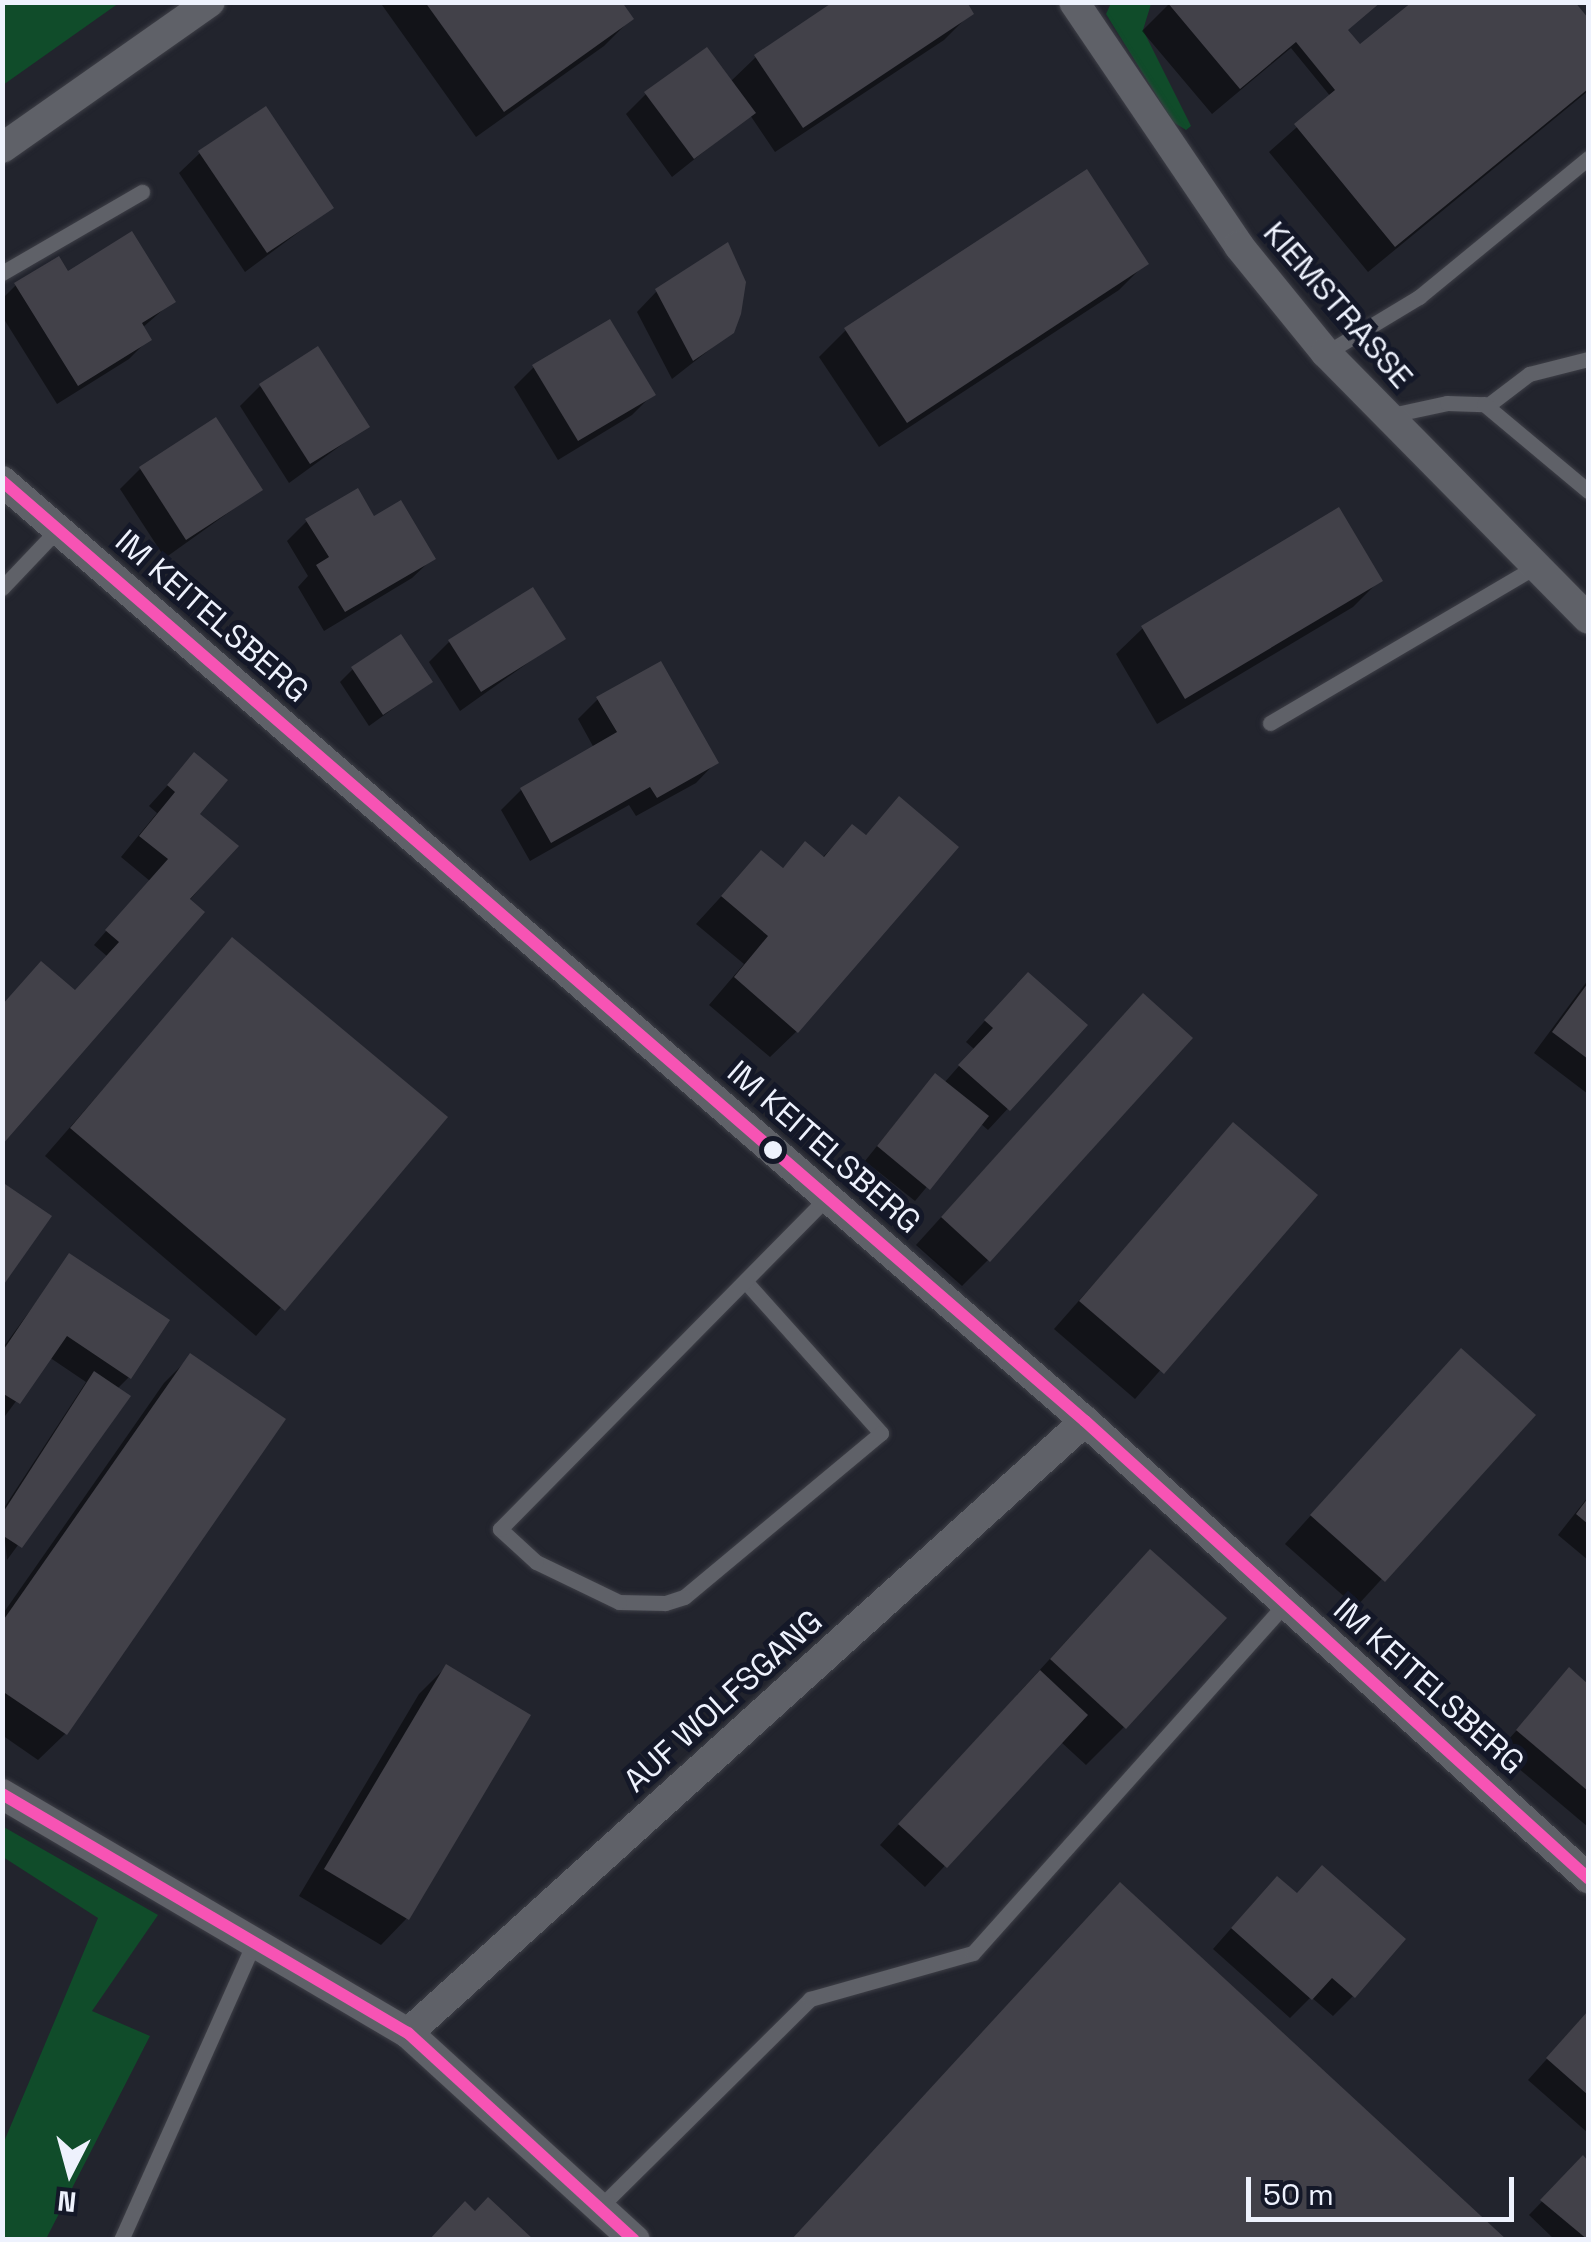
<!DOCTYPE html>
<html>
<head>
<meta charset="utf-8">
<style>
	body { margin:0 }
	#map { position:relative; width:1591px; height:2242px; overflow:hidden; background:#22242d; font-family:"Space Grotesk",sans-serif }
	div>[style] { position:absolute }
	.green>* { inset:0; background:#104c2a }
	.shadow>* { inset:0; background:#0007 }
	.building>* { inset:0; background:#424149 }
	.roads { filter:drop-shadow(0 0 2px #3e3f47) drop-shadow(0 0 2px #3e3f47) }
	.service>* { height:15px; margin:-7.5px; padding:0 7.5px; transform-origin:7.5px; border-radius:7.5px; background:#5f6168 }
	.minor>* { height:30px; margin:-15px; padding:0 15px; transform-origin:15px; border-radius:15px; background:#5f6168 }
	.bus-1>* { height:12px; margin:-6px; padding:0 6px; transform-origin:6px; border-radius:6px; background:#f753b4 }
	.dots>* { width:28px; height:28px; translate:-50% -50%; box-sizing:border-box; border:5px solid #141828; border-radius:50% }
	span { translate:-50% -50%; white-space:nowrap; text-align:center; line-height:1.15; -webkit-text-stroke:10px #141828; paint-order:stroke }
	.street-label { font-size:32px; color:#eef2fd }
	.frame { position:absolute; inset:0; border:5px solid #eef2fd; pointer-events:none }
	.north { position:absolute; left:20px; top:2122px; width:100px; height:100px; -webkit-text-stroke:8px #141828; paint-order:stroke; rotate:186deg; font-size:28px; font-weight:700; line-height:40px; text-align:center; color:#eef2fd }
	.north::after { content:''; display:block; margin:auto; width:35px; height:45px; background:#eef2fd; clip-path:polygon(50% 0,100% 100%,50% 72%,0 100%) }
	.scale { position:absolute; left:1246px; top:2177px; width:268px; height:45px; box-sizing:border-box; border:5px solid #eef2fd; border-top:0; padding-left:12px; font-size:30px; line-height:35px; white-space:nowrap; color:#eef2fd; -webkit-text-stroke:8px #141828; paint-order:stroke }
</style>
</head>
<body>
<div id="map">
	<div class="green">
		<i style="clip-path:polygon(3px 2px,119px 2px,119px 3px,3px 85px)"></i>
		<i style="clip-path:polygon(1111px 3px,1166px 3px,1151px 4px,1143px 30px,1191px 126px,1186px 130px,1173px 122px,1106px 14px)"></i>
		<i style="clip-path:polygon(2px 1826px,158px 1915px,92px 2011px,150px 2036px,46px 2239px,3px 2239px,3px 2144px,98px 1918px,3px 1857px)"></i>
	</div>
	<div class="shadow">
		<i style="clip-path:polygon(619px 2px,631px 19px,604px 46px,476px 137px,382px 5px)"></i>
		<i style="clip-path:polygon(1171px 2px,1345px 30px,1360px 48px,1572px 2px,1588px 22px,1588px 91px,1368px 272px,1269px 152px,1331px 97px,1291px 48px,1212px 114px,1142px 31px)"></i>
		<i style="clip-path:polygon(971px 13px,944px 40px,775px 152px,750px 115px,672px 177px,626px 114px,646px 94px,730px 82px,756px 57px)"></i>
		<i style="clip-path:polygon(200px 153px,331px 208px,245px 272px,179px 173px)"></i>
		<i style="clip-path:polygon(1146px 263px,1119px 290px,879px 447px,819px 357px,846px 330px)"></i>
		<i style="clip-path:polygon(67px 275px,173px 301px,142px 328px,149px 339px,129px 359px,57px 404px,2px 316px,2px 299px,16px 285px)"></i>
		<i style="clip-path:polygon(657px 291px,732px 332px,672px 379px,637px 312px)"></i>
		<i style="clip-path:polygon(534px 367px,652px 395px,632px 415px,558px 460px,514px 387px)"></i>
		<i style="clip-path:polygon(260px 386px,366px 427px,289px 483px,240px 406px)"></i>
		<i style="clip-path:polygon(140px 469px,260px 490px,165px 558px,120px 489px)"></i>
		<i style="clip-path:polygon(373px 519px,433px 558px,412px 578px,324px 631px,298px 587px,308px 576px,287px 541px,307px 521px)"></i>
		<i style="clip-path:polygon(1380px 580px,1353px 607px,1157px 724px,1116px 654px,1143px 628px)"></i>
		<i style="clip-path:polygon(563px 638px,460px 711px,429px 662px,449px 642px)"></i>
		<i style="clip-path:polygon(353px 669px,430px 682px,369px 726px,340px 682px)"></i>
		<i style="clip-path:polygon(598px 699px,716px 762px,696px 783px,636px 816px,629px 805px,530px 861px,501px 810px,521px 790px,594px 748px,578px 719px)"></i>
		<i style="clip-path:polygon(194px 756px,197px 814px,236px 846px,189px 901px,75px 993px,108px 957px,94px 945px,150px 881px,121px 857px,157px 813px,149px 806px)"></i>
		<i style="clip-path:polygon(900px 799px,797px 1031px,770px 1057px,709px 1005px,744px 964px,696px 924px,761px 853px,781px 870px,806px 844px,822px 858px,852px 827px,864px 837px)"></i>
		<i style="clip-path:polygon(232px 941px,445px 1118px,256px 1336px,45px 1156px)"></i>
		<i style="clip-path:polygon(1588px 980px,1588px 1094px,1534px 1053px)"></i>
		<i style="clip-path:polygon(1008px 995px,1084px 1026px,988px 1130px,980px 1123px,915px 1201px,865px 1161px,922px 1090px,944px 1083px,974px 1049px,966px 1042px)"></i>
		<i style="clip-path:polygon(1117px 1023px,988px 1260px,962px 1286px,916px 1245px)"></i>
		<i style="clip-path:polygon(1233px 1126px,1314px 1195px,1135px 1399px,1054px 1329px)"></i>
		<i style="clip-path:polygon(70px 1256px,129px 1377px,117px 1389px,127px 1396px,7px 1560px,2px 1511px,86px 1382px,49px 1357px,5px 1416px,2px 1349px)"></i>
		<i style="clip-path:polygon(191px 1356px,283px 1420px,65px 1734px,38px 1760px,2px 1735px,2px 1615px,164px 1383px)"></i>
		<i style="clip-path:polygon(1435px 1378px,1532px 1415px,1356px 1607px,1285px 1544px)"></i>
		<i style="clip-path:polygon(1588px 1497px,1588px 1560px,1558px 1535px)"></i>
		<i style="clip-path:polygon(1112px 1591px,1124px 1727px,1086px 1765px,1061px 1742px,925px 1887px,880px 1845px)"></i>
		<i style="clip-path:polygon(446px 1667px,407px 1918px,381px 1945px,299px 1896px,419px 1694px)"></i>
		<i style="clip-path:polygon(1570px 1671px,1588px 1687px,1588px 1827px,1498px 1751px)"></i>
		<i style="clip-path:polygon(1257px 1899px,1353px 1996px,1333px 2016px,1311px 1997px,1290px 2018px,1213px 1949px)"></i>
		<i style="clip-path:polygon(1588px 2013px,1588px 2133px,1528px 2080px)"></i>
		<i style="clip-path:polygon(1583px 2159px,1588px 2164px,1588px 2240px,1555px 2240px,1529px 2215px)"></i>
	</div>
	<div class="building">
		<i style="clip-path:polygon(425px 2px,622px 2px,634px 19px,504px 112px)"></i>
		<i style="clip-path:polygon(833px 2px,967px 2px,974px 14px,803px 128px,754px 55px)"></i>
		<i style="clip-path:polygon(1167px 2px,1381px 2px,1348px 30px,1360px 44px,1412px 2px,1575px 2px,1588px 18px,1588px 89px,1395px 247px,1294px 124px,1335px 90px,1296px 42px,1240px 89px)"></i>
		<i style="clip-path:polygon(707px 47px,756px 113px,694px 159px,644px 92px)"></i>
		<i style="clip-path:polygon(266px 106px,334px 208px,267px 253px,198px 151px)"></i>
		<i style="clip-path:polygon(1087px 169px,1149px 264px,907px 423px,844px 328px)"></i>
		<i style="clip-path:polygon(132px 231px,176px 302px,142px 323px,152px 340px,78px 386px,14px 283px,59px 256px,68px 271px)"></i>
		<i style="clip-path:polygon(728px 242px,746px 282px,741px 314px,734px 333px,693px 361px,655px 289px)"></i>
		<i style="clip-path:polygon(610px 319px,656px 395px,578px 441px,532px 365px)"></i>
		<i style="clip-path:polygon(318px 346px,370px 427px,310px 464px,259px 384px)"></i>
		<i style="clip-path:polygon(216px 417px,263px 490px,186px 540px,139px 467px)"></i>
		<i style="clip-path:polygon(358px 488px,374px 516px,401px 500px,436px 559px,345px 612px,316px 565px,329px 557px,305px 519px)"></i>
		<i style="clip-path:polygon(1339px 507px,1383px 581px,1185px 699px,1141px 626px)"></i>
		<i style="clip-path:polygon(533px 587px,566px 639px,481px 692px,448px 640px)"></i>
		<i style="clip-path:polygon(401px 634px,433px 682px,383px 715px,351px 667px)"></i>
		<i style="clip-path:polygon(661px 661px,719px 763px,657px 798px,650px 787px,551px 843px,520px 788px,617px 732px,596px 697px)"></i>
		<i style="clip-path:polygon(194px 752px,228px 780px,200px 814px,239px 846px,190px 899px,205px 912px,2px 1145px,2px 1005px,41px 961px,75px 990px,119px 942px,105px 930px,168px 859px,139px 836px,175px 792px,167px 785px)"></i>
		<i style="clip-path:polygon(899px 796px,959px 847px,798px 1033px,734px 977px,768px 936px,721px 896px,761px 850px,783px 868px,805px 841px,824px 857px,852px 824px,866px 835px)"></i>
		<i style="clip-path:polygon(232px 937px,448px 1117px,285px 1311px,70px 1128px)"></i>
		<i style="clip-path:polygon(1028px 972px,1088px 1025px,1010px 1111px,958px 1065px,993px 1028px,984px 1020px)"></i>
		<i style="clip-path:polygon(1588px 983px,1588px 1059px,1552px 1032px)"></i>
		<i style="clip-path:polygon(1143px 993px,1193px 1038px,990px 1262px,941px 1217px)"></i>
		<i style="clip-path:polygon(935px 1073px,989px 1116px,930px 1190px,877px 1146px)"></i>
		<i style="clip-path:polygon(1233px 1122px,1318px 1195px,1164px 1374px,1079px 1301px)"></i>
		<i style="clip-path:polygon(2px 1182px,52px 1216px,2px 1287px)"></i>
		<i style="clip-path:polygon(69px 1253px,170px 1320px,131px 1379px,67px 1336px,20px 1404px,2px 1393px,2px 1352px)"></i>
		<i style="clip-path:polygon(1461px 1348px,1536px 1415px,1385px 1582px,1310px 1515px)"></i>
		<i style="clip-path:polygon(190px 1353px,286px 1419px,67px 1735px,2px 1691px,2px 1622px)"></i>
		<i style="clip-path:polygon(94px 1371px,131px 1396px,22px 1548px,2px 1535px,2px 1514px)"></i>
		<i style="clip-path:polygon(1588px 1498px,1588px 1524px,1576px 1514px)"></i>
		<i style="clip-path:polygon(1150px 1549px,1227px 1618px,1126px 1729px,1050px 1659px)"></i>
		<i style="clip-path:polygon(446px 1664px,531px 1715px,409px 1920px,324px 1869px)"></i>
		<i style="clip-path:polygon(1569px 1667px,1588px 1684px,1588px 1791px,1516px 1730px)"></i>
		<i style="clip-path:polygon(1040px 1670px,1088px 1715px,947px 1868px,898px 1824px)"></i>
		<i style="clip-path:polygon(1322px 1865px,1406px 1939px,1355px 1998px,1332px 1978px,1312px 2000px,1231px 1928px,1277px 1876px,1297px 1893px)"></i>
		<i style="clip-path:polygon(1120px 1882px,1507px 2240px,791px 2240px)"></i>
		<i style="clip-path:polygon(1588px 2011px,1588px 2095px,1546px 2058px)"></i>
		<i style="clip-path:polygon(1583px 2155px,1588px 2161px,1588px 2240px,1540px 2200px)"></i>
		<i style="clip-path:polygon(488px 2197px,534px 2240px,429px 2240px,465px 2201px,475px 2211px)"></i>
	</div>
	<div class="roads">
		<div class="service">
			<i style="left:2px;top:273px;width:162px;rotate:-30.1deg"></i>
			<i style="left:1326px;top:353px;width:109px;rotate:-31.1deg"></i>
			<i style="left:1419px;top:297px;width:219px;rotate:-39.4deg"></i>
			<i style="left:1487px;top:406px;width:53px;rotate:-37.3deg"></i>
			<i style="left:1529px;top:374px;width:61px;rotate:-14.3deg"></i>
			<i style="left:1387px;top:416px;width:61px;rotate:-12.2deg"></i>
			<i style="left:1447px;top:403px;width:37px;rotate:2deg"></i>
			<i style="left:1484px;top:404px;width:136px;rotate:39.9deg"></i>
			<i style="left:2px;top:588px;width:81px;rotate:-46.5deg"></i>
			<i style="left:1270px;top:723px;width:311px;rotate:-30.5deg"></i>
			<i style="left:745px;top:1281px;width:204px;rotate:48.2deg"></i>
			<i style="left:881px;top:1433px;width:256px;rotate:140.2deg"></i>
			<i style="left:684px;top:1597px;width:20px;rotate:162deg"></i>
			<i style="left:665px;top:1603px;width:46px;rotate:-178.8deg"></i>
			<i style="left:619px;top:1602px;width:92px;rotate:-154.3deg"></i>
			<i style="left:536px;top:1562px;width:49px;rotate:-137.5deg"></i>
			<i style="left:500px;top:1529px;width:466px;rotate:-45.4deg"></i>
			<i style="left:600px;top:2207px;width:296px;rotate:-44.7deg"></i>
			<i style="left:810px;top:1999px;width:169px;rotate:-15.8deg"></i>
			<i style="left:973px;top:1953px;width:470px;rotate:-48.2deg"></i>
			<i style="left:121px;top:2240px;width:326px;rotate:-65.9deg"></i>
		</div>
		<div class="minor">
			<i style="left:1074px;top:2px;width:295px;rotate:55.9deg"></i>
			<i style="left:1239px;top:246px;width:138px;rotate:50.9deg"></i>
			<i style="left:1326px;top:353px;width:373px;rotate:45.4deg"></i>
			<i style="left:2px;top:148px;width:254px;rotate:-35.1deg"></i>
			<i style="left:2px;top:481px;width:1434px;rotate:40.96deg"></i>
			<i style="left:1085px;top:1421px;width:680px;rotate:42.26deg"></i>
			<i style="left:2px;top:1794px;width:471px;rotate:30.5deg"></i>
			<i style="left:408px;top:2033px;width:307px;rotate:42.4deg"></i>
			<i style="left:408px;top:2033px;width:913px;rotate:-42.11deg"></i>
		</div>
	</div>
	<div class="bus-1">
		<i style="left:2px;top:481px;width:1434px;rotate:40.96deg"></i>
		<i style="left:1085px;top:1421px;width:680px;rotate:42.26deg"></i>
		<i style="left:2px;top:1794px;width:471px;rotate:30.5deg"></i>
		<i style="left:408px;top:2033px;width:306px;rotate:42.5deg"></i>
	</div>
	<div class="dots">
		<i style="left:773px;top:1150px;background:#eef2fd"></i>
	</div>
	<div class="street-label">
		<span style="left:1338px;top:305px;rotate:49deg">KIEMSTRASSE</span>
		<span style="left:212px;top:616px;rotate:41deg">IM KEITELSBERG</span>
		<span style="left:824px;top:1147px;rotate:41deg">IM KEITELSBERG</span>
		<span style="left:1429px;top:1686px;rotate:42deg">IM KEITELSBERG</span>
		<span style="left:723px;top:1701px;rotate:-42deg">AUF WOLFSGANG</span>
	</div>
	<div class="frame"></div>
	<div class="north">N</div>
	<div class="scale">50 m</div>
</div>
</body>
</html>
